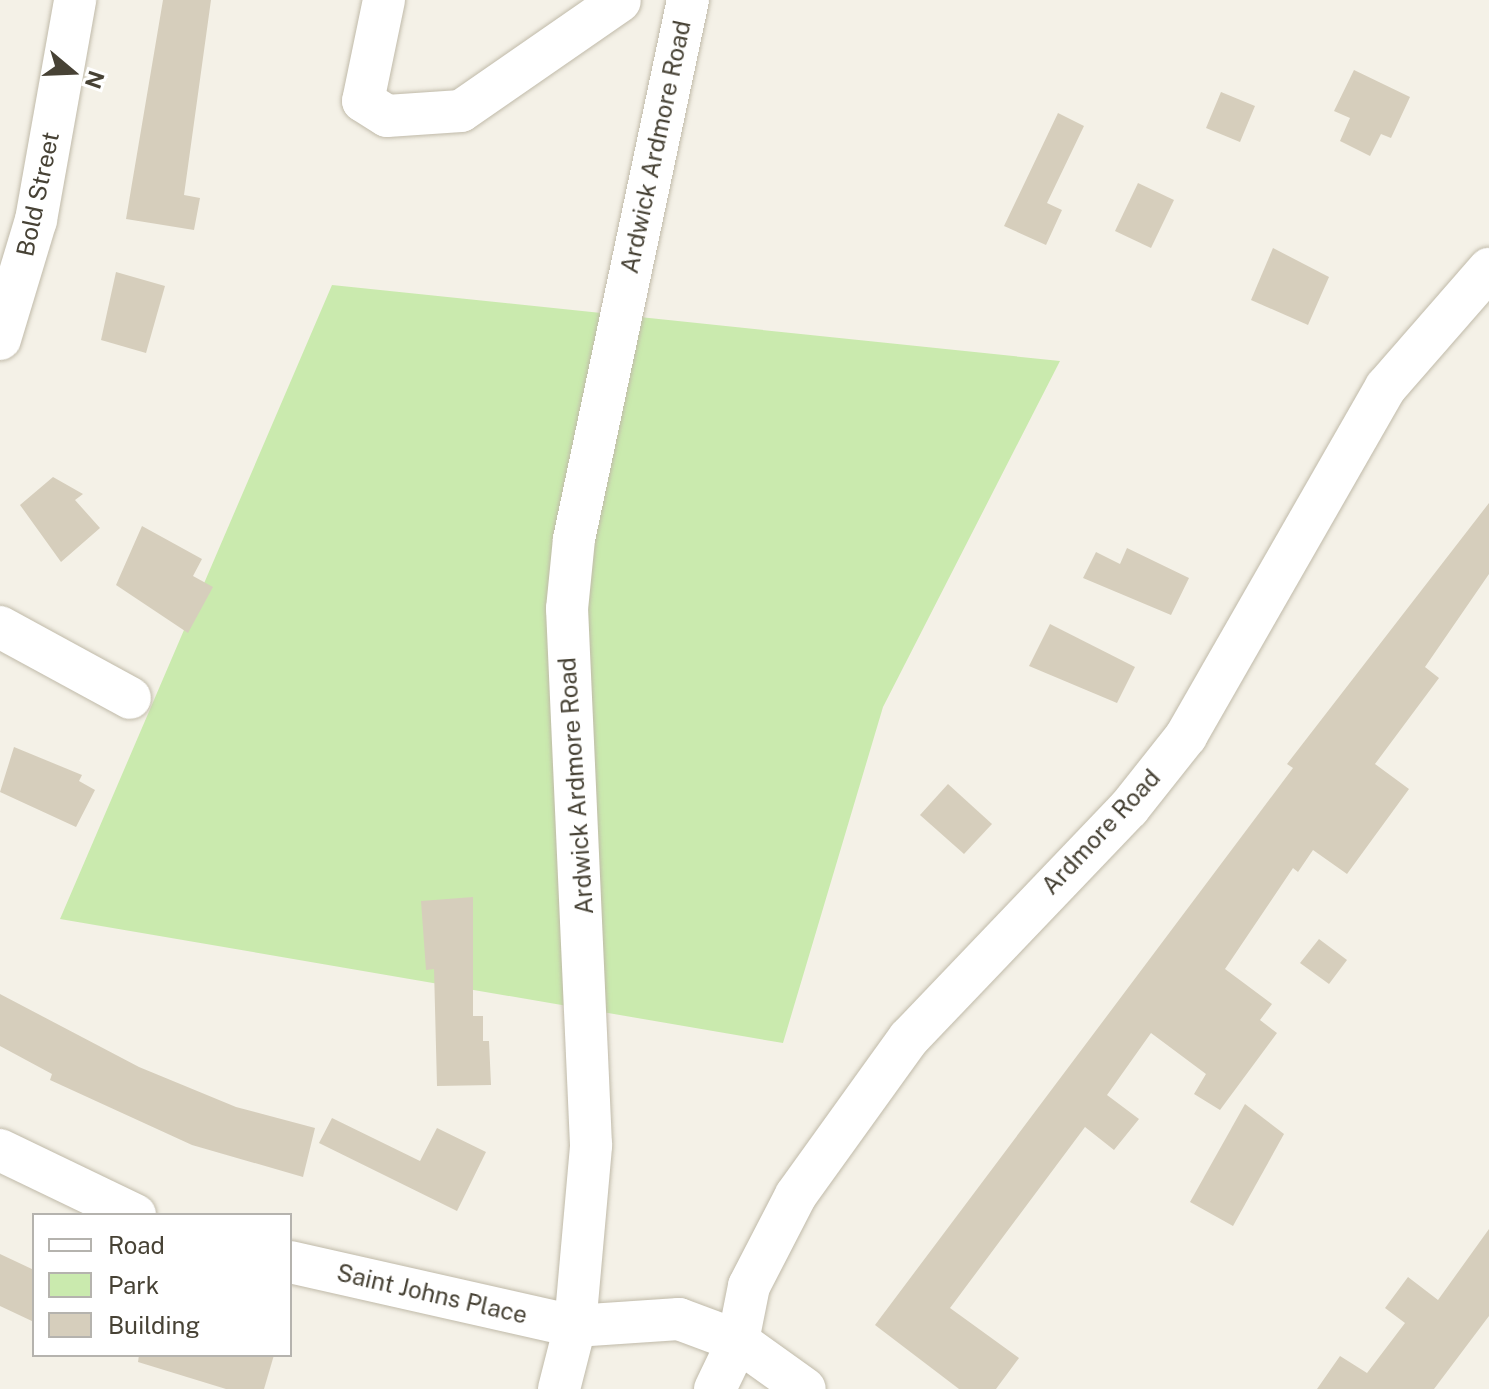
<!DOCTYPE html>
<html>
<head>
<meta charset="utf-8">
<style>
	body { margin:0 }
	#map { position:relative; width:1489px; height:1389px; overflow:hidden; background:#f4f1e7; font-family:"Public Sans",sans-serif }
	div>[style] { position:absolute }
	.green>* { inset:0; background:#caeaae }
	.building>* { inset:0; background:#d6cebc }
	.roads { filter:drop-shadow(0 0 2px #c0baa9) drop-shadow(0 0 2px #c0baa9) }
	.minor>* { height:42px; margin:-21px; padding:0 21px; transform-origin:21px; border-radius:21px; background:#fff }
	span { translate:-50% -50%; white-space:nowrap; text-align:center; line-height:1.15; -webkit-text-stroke:6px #fff; paint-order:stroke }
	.street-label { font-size:24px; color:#474235 }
	.legend { position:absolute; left:32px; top:1213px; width:260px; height:144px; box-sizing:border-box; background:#fff; border:2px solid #b5b3ae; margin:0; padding:10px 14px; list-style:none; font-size:24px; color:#474235 }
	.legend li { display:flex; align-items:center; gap:16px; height:40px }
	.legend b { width:40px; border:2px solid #b5b3ae }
	.north { position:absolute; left:32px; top:32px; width:80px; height:80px; -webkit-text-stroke:6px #fff; paint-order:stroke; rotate:109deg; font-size:22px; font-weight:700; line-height:32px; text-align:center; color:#474235 }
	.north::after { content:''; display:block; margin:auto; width:28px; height:36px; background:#474235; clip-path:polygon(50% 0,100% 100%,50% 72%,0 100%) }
</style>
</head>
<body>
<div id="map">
	<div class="green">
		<i style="clip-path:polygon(332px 285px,1060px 361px,883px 707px,783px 1043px,60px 919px)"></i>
	</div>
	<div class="building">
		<i style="clip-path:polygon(163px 0,211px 0,184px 195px,200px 198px,194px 230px,126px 219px)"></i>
		<i style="clip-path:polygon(1354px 70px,1410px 97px,1391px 138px,1381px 134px,1370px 156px,1340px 141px,1350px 118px,1334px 111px)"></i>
		<i style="clip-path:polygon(1221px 92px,1255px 106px,1240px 142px,1206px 128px)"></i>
		<i style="clip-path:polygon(1058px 113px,1084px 126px,1047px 203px,1062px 210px,1046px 245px,1004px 226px)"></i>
		<i style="clip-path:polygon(1138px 183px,1174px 200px,1151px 248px,1115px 231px)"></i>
		<i style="clip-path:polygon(1273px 248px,1329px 277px,1308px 325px,1251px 300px)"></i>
		<i style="clip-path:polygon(116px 272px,165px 286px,146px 353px,101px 340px)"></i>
		<i style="clip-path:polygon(53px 477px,83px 494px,75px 500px,100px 528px,61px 562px,20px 505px)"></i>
		<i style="clip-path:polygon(1489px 503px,1489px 574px,1425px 667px,1439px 678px,1375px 764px,1409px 789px,1347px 874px,1313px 850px,1298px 872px,1293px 868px,1225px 969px,1272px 1004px,1260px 1020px,1277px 1033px,1220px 1110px,1194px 1094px,1206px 1074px,1151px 1033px,1107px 1095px,1139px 1119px,1114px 1150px,1085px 1127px,950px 1308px,1019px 1358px,996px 1389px,959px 1389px,875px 1325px,1293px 768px,1287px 764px)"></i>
		<i style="clip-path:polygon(142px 526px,202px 559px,193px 576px,213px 587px,188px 633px,116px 585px)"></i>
		<i style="clip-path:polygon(1127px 548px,1189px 578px,1171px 615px,1083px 578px,1096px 552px,1120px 564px)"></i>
		<i style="clip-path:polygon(1050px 624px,1135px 667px,1117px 703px,1029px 666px)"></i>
		<i style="clip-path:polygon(14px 747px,82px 775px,79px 781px,95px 790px,76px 827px,0 792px)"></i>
		<i style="clip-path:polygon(948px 784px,992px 824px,964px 854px,920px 815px)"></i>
		<i style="clip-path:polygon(473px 897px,473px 1016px,483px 1016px,483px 1041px,489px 1041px,491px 1085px,437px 1086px,434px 969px,426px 970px,421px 901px)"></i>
		<i style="clip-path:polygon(1319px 939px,1347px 960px,1329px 984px,1300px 963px)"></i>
		<i style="clip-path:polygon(0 994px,139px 1067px,236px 1107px,315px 1128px,303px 1177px,192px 1145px,50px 1080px,52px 1074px,0 1046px)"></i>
		<i style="clip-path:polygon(1245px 1104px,1284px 1134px,1233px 1226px,1190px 1202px)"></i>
		<i style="clip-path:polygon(332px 1118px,420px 1161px,437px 1128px,486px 1152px,457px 1211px,319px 1143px)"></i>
		<i style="clip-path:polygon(1489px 1229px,1489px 1316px,1434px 1389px,1317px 1389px,1340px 1356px,1367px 1373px,1405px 1323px,1385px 1308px,1408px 1277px,1438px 1300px)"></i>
		<i style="clip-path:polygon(0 1254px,34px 1270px,34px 1322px,0 1306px)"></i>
		<i style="clip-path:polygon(139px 1355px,274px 1355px,264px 1389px,226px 1389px,138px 1362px)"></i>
	</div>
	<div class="roads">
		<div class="minor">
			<i style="left:384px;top:0;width:103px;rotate:101.7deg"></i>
			<i style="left:363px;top:101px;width:28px;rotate:32deg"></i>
			<i style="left:387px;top:116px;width:74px;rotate:-3.9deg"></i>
			<i style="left:461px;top:111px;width:193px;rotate:-34.7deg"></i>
			<i style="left:0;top:339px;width:124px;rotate:-73.2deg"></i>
			<i style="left:36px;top:220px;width:223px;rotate:-79.9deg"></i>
			<i style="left:0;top:627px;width:148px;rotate:28.6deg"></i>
			<i style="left:0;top:1150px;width:150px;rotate:25.7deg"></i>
			<i style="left:290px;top:1262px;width:292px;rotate:12.7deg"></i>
			<i style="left:575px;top:1326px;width:104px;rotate:-3.9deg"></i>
			<i style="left:679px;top:1319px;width:63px;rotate:20.4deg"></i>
			<i style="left:738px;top:1341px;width:82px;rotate:35.6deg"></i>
			<i style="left:559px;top:1389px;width:65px;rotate:-75.7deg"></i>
			<i style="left:575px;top:1326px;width:182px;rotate:-84.9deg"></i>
			<i style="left:591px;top:1145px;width:537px;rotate:-92.56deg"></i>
			<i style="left:567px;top:609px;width:70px;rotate:-84.3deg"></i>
			<i style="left:574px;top:539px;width:551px;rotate:-78.06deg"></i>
			<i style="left:715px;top:1389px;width:53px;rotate:-64.4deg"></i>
			<i style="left:738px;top:1341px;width:56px;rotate:-78.7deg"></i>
			<i style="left:749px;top:1286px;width:102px;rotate:-62.7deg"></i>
			<i style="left:796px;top:1195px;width:193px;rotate:-54.3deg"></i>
			<i style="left:909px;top:1038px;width:318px;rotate:-46.3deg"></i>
			<i style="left:1129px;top:808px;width:92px;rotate:-51.6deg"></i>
			<i style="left:1186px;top:736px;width:402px;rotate:-60.2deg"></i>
			<i style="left:1386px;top:387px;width:157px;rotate:-48.9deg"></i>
		</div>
	</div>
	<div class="street-label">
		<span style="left:656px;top:147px;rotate:-78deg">Ardwick Ardmore Road</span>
		<span style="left:38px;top:194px;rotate:-78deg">Bold Street</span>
		<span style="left:576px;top:786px;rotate:-94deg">Ardwick Ardmore Road</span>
		<span style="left:1101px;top:832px;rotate:-47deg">Ardmore Road</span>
		<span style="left:432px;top:1294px;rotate:13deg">Saint Johns Place</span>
	</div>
	<ul class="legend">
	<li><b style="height:10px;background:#fff"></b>Road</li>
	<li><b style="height:22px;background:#caeaae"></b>Park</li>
	<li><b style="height:22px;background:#d6cebc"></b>Building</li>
	</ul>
	<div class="north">N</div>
</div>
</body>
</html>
